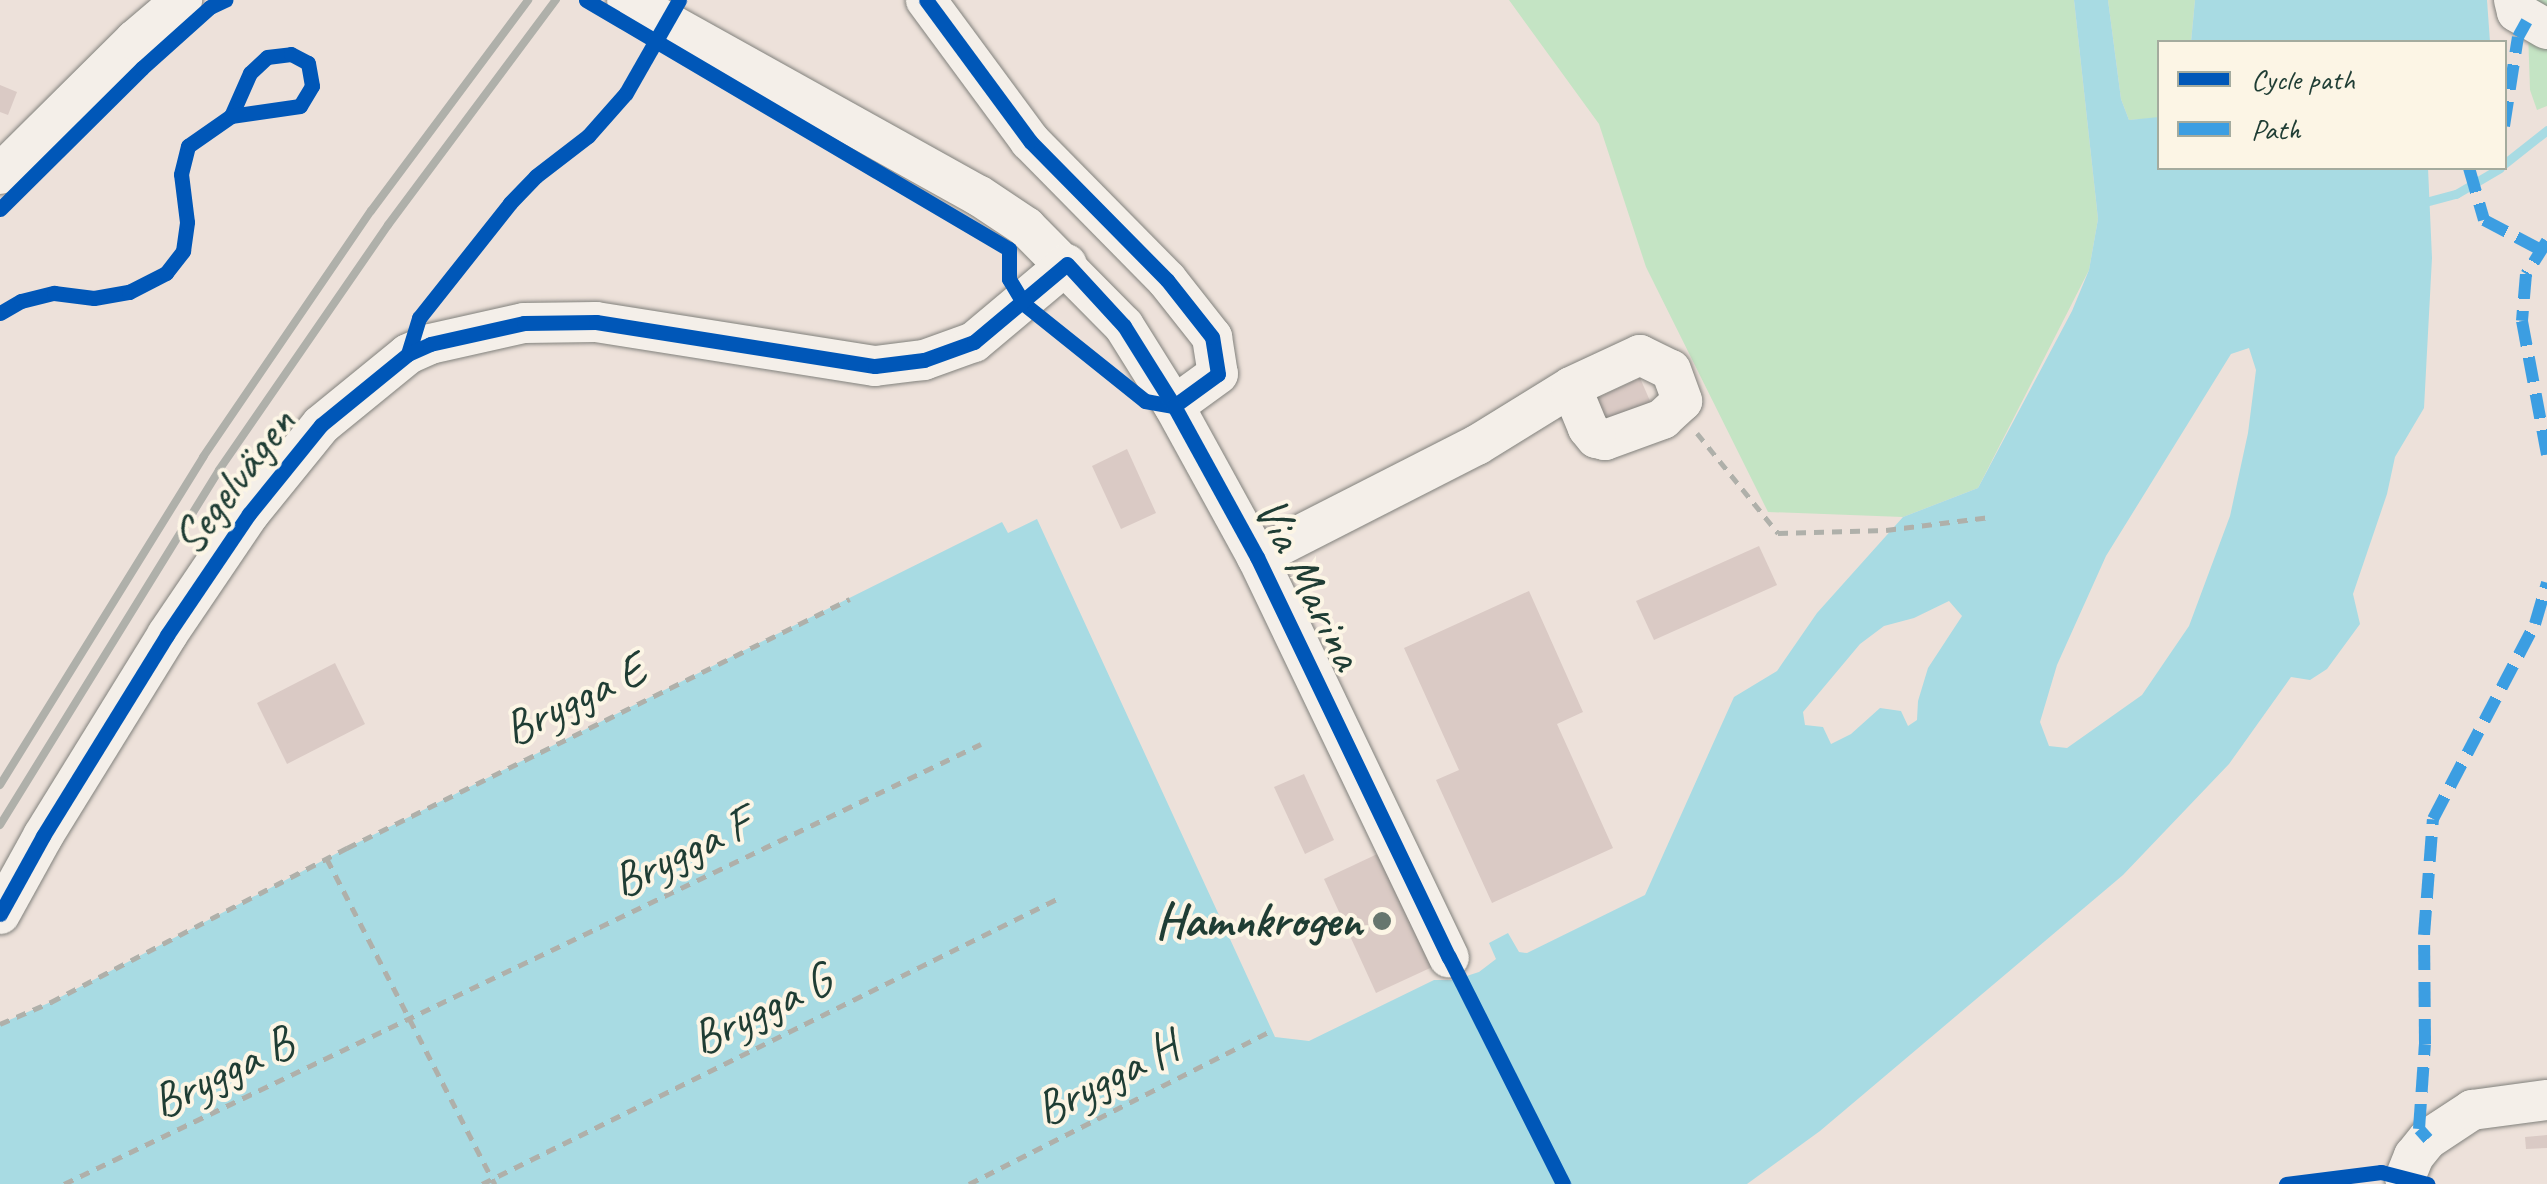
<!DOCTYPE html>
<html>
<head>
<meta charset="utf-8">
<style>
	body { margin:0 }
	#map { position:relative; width:2547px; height:1184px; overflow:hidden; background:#ede1da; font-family:Caveat,sans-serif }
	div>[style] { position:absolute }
	.green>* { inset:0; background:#c4e4c4 }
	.water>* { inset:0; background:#a8dbe3 }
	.stream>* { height:9px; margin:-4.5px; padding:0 4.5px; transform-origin:4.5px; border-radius:4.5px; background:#a8dbe3 }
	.building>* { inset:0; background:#dacac5 }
	.path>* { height:5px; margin-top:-2.5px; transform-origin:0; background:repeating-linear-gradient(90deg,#afb0aa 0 10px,transparent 0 18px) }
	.roads { filter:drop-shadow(0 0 2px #81817c) drop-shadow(0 0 2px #81817c) }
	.minor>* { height:40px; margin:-20px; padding:0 20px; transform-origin:20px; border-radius:20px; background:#f4efe9 }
	.rail>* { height:8px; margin:-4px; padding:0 4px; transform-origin:4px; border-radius:4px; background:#afb0aa }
	.quiet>* { height:12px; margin-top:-6px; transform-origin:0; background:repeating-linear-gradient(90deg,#3c9ee2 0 25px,transparent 0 37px) }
	.cycleway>* { height:15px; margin:-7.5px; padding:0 7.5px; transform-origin:7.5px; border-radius:7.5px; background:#0057b8 }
	.dots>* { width:28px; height:28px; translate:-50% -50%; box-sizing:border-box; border:5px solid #fcf5e5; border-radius:50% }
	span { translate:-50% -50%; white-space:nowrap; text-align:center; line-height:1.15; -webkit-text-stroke:8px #fcf5e5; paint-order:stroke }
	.street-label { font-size:48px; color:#1f3d34 }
	.poi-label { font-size:48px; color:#1f3d34; font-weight:700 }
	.right { translate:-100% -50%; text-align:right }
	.legend { position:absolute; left:2157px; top:40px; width:350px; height:130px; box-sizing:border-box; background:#fcf5e5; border:2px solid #a4ab9e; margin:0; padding:12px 18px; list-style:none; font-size:30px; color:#1f3d34 }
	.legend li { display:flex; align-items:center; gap:20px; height:50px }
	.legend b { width:50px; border:2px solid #a4ab9e }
</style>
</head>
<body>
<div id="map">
	<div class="green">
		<i style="clip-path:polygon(1509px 0,2074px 0,2098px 219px,2089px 270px,1978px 488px,1903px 517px,1768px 512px,1646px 267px,1599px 124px)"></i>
		<i style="clip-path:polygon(2108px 0,2195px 0,2191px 42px,2160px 42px,2158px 118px,2129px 120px,2121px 99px)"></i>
		<i style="clip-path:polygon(2527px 0,2547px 0,2547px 106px,2537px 110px,2530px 90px)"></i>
	</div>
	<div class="water">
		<i style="clip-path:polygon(evenodd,2074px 0,2108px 0,2121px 99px,2129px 120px,2159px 117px,2160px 168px,2428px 168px,2432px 258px,2424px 408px,2395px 457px,2387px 494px,2353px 594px,2360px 624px,2327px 669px,2310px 680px,2291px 677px,2229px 764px,2123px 875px,1820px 1131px,1747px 1184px,0 1184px,0 1024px,51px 1002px,347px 848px,1002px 522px,1008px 533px,1037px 519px,1275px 1037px,1309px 1041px,1434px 980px,1454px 980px,1479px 972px,1496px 959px,1489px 943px,1508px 933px,1519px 952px,1527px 953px,1645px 895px,1734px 697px,1777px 671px,1817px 613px,1903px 517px,1978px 488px,2072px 311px,2089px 270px,2098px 219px,2074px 0,2249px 348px,2256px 370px,2248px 433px,2230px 516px,2189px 626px,2142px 695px,2067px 748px,2049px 746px,2040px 722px,2057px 665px,2106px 556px,2231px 354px,2249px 348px,2074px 0,1949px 601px,1962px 616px,1928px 668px,1918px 701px,1917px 720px,1908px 726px,1901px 711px,1880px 708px,1851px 734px,1831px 744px,1823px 727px,1805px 725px,1803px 712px,1860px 644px,1884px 626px,1914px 618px,1949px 601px)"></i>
		<i style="clip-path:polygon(2195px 0,2487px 0,2490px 42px,2191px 42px)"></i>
	</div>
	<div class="stream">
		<i style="left:2504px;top:164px;width:55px;rotate:-38.3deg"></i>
		<i style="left:2429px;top:201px;width:28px;rotate:-15deg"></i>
		<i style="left:2456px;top:194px;width:51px;rotate:-30.6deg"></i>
	</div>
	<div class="building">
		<i style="clip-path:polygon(0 85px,17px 92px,8px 115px,0 112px)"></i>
		<i style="clip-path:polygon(1640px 378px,1654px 410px,1600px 434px,1586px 403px)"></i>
		<i style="clip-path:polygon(1127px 449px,1156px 513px,1121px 529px,1092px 466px)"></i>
		<i style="clip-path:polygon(1759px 546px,1777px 585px,1654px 640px,1636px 601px)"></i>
		<i style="clip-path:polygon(1529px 591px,1583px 712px,1557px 724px,1613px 848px,1492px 903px,1436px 780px,1459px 770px,1404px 648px)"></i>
		<i style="clip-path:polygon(335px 663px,365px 724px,287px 764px,257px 703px)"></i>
		<i style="clip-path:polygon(1304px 774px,1334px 840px,1305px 854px,1274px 787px)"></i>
		<i style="clip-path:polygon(1388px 849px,1441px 963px,1376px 993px,1324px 879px)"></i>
		<i style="clip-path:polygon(2547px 1135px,2547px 1148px,2526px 1149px,2525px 1137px)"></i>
	</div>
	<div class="path">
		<i style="left:1697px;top:433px;width:129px;rotate:51deg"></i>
		<i style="left:1778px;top:533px;width:108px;rotate:-1.6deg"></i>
		<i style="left:1886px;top:530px;width:105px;rotate:-7.1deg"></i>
		<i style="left:327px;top:859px;width:366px;rotate:62.7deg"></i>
		<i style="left:0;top:1024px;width:56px;rotate:-23.3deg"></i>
		<i style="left:51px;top:1002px;width:334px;rotate:-27.5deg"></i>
		<i style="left:347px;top:848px;width:561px;rotate:-26.34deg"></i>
		<i style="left:64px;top:1184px;width:1017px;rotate:-25.63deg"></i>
		<i style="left:482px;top:1184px;width:644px;rotate:-26.37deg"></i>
		<i style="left:969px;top:1184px;width:340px;rotate:-26.9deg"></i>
	</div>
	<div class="roads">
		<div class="minor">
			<i style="left:627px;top:0;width:402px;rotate:29.1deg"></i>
			<i style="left:978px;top:195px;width:58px;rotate:33.7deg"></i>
			<i style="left:1026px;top:227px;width:139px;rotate:45.3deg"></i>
			<i style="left:1124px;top:326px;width:94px;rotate:58deg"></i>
			<i style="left:1174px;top:406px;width:172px;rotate:61.2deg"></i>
			<i style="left:1257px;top:557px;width:444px;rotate:64.4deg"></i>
			<i style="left:926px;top:0;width:175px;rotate:53.6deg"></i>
			<i style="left:1030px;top:141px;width:195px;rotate:45.4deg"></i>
			<i style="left:1167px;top:280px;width:73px;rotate:51.7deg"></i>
			<i style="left:1212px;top:337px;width:37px;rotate:81deg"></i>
			<i style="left:1218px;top:374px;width:54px;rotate:144deg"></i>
			<i style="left:2514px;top:0;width:12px;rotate:76deg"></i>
			<i style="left:2517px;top:12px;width:34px;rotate:30deg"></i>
			<i style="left:0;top:174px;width:190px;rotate:-44.8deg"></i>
			<i style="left:135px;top:40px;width:62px;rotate:-40.4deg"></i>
			<i style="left:1257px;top:557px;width:247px;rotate:-27deg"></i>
			<i style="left:1477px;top:445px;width:110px;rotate:-31.7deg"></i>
			<i style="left:1571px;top:387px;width:76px;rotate:-24.9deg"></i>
			<i style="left:1640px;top:355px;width:34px;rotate:26deg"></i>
			<i style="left:1671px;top:370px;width:33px;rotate:70deg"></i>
			<i style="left:1682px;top:401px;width:26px;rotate:137deg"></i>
			<i style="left:1663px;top:419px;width:62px;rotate:160.1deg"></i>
			<i style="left:1605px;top:440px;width:9px;rotate:-167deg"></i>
			<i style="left:1596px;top:438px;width:13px;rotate:-129deg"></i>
			<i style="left:1588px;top:428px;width:44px;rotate:-112.5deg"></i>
			<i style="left:0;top:914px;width:89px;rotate:-61.1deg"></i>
			<i style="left:43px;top:836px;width:236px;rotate:-58.3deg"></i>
			<i style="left:167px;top:635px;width:146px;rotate:-55.9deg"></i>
			<i style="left:249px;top:514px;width:114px;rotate:-51deg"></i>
			<i style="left:321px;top:425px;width:112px;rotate:-39.2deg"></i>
			<i style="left:408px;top:354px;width:24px;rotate:-24deg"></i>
			<i style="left:430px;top:344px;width:96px;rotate:-12.6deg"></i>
			<i style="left:524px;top:323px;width:72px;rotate:-0.8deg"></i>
			<i style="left:596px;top:322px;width:282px;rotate:9deg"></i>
			<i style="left:875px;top:366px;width:49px;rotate:-7deg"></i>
			<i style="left:924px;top:360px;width:53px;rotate:-19.8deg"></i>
			<i style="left:974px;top:342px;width:121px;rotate:-40deg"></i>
			<i style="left:2405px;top:1178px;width:24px;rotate:-68deg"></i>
			<i style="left:2414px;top:1156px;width:22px;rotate:-51deg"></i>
			<i style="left:2428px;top:1139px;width:53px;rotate:-33.4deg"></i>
			<i style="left:2472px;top:1110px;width:76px;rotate:-7.6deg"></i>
		</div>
	</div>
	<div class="rail">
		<i style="left:0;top:785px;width:386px;rotate:-58.2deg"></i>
		<i style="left:203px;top:457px;width:298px;rotate:-55.7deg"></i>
		<i style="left:371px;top:211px;width:263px;rotate:-53.3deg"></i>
		<i style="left:0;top:825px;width:417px;rotate:-58.3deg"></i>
		<i style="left:219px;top:470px;width:298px;rotate:-55.4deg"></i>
		<i style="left:388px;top:225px;width:281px;rotate:-53.3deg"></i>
	</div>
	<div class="quiet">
		<i style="left:2504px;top:126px;width:90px;rotate:-81.1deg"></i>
		<i style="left:2518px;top:37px;width:18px;rotate:-61deg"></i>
		<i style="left:2469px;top:168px;width:54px;rotate:73.9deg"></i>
		<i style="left:2484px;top:220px;width:62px;rotate:27.8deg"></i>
		<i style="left:2547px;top:241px;width:39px;rotate:122deg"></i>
		<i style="left:2526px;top:274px;width:47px;rotate:94.9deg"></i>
		<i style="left:2522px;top:321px;width:136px;rotate:79.4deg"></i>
		<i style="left:2428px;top:1139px;width:13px;rotate:-132deg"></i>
		<i style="left:2419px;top:1129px;width:85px;rotate:-86deg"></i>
		<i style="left:2425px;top:1044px;width:109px;rotate:-90.5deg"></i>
		<i style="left:2424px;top:935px;width:116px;rotate:-85.6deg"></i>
		<i style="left:2433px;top:819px;width:220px;rotate:-62.4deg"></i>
		<i style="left:2535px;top:624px;width:43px;rotate:-73.7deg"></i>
	</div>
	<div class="cycleway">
		<i style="left:586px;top:0;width:491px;rotate:30.5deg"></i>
		<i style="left:1009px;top:249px;width:30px;rotate:90deg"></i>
		<i style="left:1009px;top:279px;width:29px;rotate:59deg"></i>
		<i style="left:1024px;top:304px;width:155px;rotate:38.7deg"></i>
		<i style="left:1145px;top:401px;width:29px;rotate:10deg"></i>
		<i style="left:1174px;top:406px;width:54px;rotate:-36deg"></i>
		<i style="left:1218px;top:374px;width:37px;rotate:-99deg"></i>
		<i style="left:1212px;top:337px;width:73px;rotate:-128.3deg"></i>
		<i style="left:1167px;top:280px;width:195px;rotate:-134.6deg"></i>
		<i style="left:1030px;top:141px;width:175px;rotate:-126.4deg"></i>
		<i style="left:0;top:209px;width:200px;rotate:-44.8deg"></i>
		<i style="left:142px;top:68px;width:91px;rotate:-41.9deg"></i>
		<i style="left:210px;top:7px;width:17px;rotate:-25deg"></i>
		<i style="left:0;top:313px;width:24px;rotate:-30deg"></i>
		<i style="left:21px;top:301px;width:34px;rotate:-14deg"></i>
		<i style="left:54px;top:293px;width:40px;rotate:7.1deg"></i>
		<i style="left:94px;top:298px;width:36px;rotate:-10deg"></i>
		<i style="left:129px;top:292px;width:42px;rotate:-27.2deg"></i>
		<i style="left:166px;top:273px;width:28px;rotate:-52deg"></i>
		<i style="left:183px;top:251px;width:29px;rotate:-82deg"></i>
		<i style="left:187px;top:222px;width:48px;rotate:-97.1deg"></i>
		<i style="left:181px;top:174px;width:29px;rotate:-76deg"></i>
		<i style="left:188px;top:146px;width:52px;rotate:-34.9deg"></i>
		<i style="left:231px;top:116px;width:47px;rotate:-66.2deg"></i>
		<i style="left:250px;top:73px;width:23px;rotate:-43deg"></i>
		<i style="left:267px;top:57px;width:24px;rotate:-7deg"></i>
		<i style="left:291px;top:54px;width:19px;rotate:28deg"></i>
		<i style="left:308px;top:63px;width:23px;rotate:80deg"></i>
		<i style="left:312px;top:86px;width:23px;rotate:121deg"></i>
		<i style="left:300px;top:106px;width:70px;rotate:171.8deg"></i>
		<i style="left:408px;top:354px;width:38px;rotate:-73deg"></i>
		<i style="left:419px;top:318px;width:147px;rotate:-51.6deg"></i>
		<i style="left:510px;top:203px;width:37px;rotate:-46deg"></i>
		<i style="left:536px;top:176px;width:66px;rotate:-37.6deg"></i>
		<i style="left:588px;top:136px;width:57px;rotate:-48.5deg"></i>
		<i style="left:626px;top:93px;width:107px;rotate:-60.3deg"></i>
		<i style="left:0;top:914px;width:89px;rotate:-61.1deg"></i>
		<i style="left:43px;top:836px;width:236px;rotate:-58.3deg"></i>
		<i style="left:167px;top:635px;width:146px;rotate:-55.9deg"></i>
		<i style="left:249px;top:514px;width:114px;rotate:-51deg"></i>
		<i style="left:321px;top:425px;width:112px;rotate:-39.2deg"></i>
		<i style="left:408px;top:354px;width:24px;rotate:-24deg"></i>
		<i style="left:430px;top:344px;width:96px;rotate:-12.6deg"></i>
		<i style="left:524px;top:323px;width:72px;rotate:-0.8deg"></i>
		<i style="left:596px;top:322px;width:282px;rotate:9deg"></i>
		<i style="left:875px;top:366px;width:49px;rotate:-7deg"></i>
		<i style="left:924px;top:360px;width:53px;rotate:-19.8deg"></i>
		<i style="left:974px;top:342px;width:121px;rotate:-40deg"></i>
		<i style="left:1067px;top:264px;width:84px;rotate:47.4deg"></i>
		<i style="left:1124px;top:326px;width:94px;rotate:58deg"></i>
		<i style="left:1174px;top:406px;width:172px;rotate:61.2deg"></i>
		<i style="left:1257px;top:557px;width:444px;rotate:64.4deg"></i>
		<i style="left:1449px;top:957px;width:254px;rotate:63.3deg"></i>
		<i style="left:2286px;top:1184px;width:96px;rotate:-7.2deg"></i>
		<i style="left:2381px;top:1172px;width:48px;rotate:14.6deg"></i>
	</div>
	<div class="dots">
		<i style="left:1382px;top:921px;background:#67766e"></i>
	</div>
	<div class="street-label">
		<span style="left:234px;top:481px;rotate:-53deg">Segelvägen</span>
		<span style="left:1309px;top:583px;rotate:63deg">Via Marina</span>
		<span style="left:574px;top:699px;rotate:-26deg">Brygga E</span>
		<span style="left:681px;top:852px;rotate:-26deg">Brygga F</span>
		<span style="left:761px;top:1009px;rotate:-26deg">Brygga G</span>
		<span style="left:222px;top:1072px;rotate:-26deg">Brygga B</span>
		<span style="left:1106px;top:1078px;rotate:-27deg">Brygga H</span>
	</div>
	<div class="poi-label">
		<span class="right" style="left:1362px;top:921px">Hamnkrogen</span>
	</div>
	<ul class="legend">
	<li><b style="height:12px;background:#0057b8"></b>Cycle path</li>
	<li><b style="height:12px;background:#3c9ee2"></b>Path</li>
	</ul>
</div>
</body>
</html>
